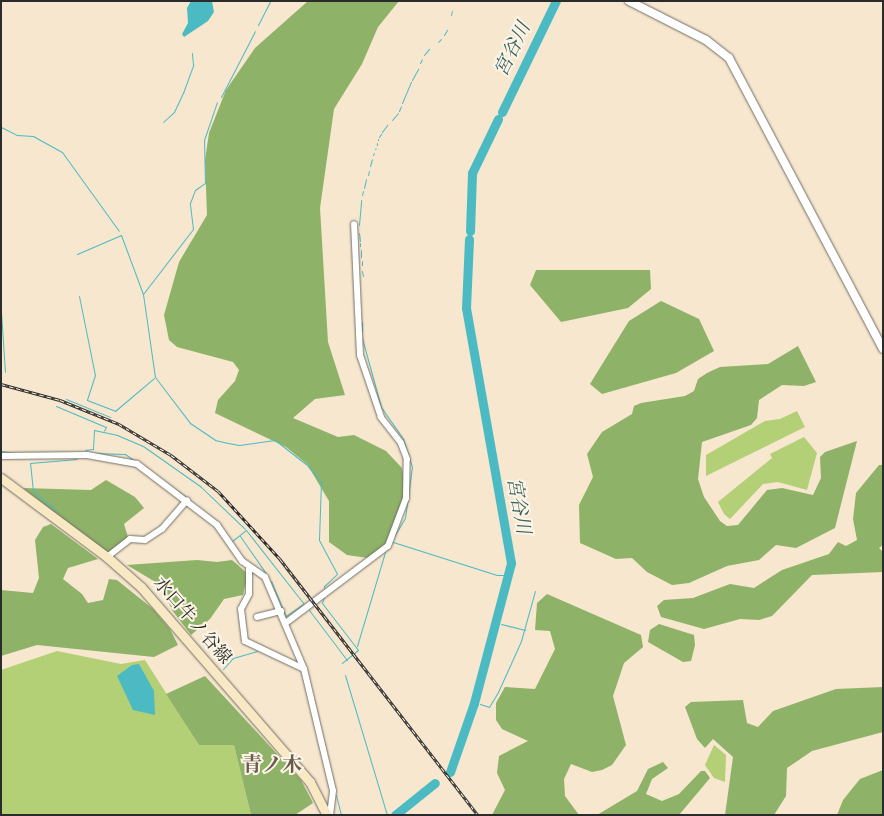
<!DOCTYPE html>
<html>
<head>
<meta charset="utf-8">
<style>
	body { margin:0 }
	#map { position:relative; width:884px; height:816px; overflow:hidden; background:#f6e7ce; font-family:"Old Standard TT","Noto Serif JP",serif }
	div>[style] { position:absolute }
	.green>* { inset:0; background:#b3d076 }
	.forest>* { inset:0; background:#8eb267 }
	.water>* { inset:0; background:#4bbac3 }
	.stream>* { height:1px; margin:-0.5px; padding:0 0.5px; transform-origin:0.5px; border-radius:0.5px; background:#4bbac3 }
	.river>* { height:9px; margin:-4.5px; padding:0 4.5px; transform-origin:4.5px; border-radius:4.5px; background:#4bbac3 }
	.roads { filter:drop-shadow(0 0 1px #726d64) drop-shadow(0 0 1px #726d64) }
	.minor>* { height:6px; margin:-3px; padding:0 3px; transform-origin:3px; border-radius:3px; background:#fff }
	.tertiary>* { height:8px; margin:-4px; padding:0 4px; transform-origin:4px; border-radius:4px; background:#fff }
	.secondary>* { height:9px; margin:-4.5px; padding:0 4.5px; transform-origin:4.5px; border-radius:4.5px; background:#f8e8c3 }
	.rail>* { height:3px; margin-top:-1.5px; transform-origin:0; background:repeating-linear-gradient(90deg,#fcf5e5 0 4px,#2b2b2b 0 8px); box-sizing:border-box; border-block:1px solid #2b2b2b }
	span { translate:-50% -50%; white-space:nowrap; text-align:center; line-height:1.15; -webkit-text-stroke:4px #fcf5e5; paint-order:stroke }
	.street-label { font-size:18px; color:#2b2b2b }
	.water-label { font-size:19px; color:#365d60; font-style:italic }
	.quarter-label { font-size:20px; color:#6a5b4f; font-weight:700 }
	.frame { position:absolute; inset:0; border:2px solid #2b2b2b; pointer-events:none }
</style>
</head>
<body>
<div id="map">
	<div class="green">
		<i style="clip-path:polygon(797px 411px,805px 427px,706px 476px,706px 455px,765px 421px,780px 419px)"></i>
		<i style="clip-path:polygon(804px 437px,817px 453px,807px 490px,778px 482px,763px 484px,730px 519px,724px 514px,718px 502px,772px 458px,770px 454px)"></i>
		<i style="clip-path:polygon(57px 651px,121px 664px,145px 660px,199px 745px,234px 745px,251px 815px,1px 815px,1px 670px)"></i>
		<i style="clip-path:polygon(714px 745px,726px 755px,725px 782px,714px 778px,705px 765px)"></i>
	</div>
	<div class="forest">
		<i style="clip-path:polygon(308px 1px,399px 1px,378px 27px,362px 64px,334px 109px,320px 208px,328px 342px,345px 395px,315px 399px,293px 418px,338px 437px,354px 435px,386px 451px,402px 468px,405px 490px,396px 520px,386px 543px,368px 558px,347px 555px,329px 542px,329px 501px,307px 464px,286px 447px,215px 413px,218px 400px,235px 381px,239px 370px,233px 362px,177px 347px,169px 340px,164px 315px,179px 262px,207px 215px,205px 160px,209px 133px,226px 90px,255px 48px)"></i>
		<i style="clip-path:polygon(536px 270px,650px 270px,651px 289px,628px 308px,561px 322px,530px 285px)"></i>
		<i style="clip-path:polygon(661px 301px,699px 319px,714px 351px,676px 373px,602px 394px,590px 384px,606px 358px,629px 321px)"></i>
		<i style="clip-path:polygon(798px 346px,816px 382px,804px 386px,782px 385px,759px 400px,757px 418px,751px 425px,702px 442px,698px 479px,704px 497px,720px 521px,727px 526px,738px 525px,767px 490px,782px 488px,813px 495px,821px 478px,820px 457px,825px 452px,857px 441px,835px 528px,796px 548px,776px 545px,759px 560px,727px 566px,689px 583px,672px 585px,647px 572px,632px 558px,616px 559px,580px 543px,579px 505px,593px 477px,587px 454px,602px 432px,632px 414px,634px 406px,641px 403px,685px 396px,694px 391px,698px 379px,707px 373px,720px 367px,768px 364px)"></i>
		<i style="clip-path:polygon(879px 465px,883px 465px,883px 545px,879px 548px,883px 552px,883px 572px,812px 575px,772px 616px,759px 620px,740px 619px,704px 629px,661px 617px,657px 606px,664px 600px,693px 598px,730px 584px,754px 588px,782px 570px,829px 554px,838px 542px,846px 546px,857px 540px,853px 519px,856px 493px)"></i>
		<i style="clip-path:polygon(106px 480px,135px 497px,144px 508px,124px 524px,128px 537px,108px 554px,23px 488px,91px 490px)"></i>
		<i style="clip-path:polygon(51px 524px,98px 559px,68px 568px,63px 579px,82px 594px,88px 603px,103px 600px,109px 579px,117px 580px,153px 609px,170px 629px,178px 645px,154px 657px,37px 645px,1px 656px,1px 590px,33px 593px,39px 578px,35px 540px,43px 527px)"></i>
		<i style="clip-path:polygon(197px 560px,217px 562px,232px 560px,248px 574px,243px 595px,224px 599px,210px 619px,191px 635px,172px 610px,162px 586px,127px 565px)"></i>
		<i style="clip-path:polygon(547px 594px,641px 635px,643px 647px,624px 663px,613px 696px,626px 745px,612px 765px,602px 770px,592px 772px,571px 764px,564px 779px,565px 796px,579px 815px,492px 815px,505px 790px,497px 773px,499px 756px,528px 741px,502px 729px,496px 720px,496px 703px,505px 687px,535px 689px,555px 649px,550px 631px,535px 630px,537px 603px)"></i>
		<i style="clip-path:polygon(659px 624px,694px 635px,695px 645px,691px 661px,683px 662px,648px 642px,650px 630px)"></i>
		<i style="clip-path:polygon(205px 676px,301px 780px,313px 803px,295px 815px,251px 815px,234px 745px,199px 745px,166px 694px)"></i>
		<i style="clip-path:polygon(883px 687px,883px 732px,812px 751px,787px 768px,786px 796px,774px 815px,725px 815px,733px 757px,713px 739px,705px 748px,697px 739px,685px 707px,691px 702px,743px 700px,747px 723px,758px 727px,773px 711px,836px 689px)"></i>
		<i style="clip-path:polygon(663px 762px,668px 768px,652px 779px,646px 794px,662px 801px,679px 794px,701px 771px,705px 771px,710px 778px,679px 815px,597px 815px,637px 791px,648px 769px)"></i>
		<i style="clip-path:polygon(883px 770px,883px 815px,837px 815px,843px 800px,860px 779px)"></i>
	</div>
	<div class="water">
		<i style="clip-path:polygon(191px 1px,212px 1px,214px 12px,208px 21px,184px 37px,182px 34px,188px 23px,187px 8px)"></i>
		<i style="clip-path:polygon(139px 664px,154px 691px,155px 715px,133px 710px,117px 676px,132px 665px)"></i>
	</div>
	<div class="stream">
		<i style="left:451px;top:15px;width:4px;rotate:-76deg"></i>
		<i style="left:258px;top:25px;width:27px;rotate:-63deg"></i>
		<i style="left:444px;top:35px;width:6px;rotate:-59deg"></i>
		<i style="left:438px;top:42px;width:4px;rotate:-45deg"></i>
		<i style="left:424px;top:55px;width:8px;rotate:-50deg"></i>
		<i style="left:420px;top:63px;width:4px;rotate:-63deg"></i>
		<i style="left:412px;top:80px;width:13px;rotate:-61deg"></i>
		<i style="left:221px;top:97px;width:74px;rotate:-62.7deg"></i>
		<i style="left:402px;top:103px;width:23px;rotate:-67deg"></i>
		<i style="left:399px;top:111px;width:5px;rotate:-68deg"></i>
		<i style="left:392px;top:120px;width:9px;rotate:-49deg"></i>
		<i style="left:163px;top:122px;width:15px;rotate:-42deg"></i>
		<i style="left:174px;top:112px;width:21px;rotate:-65deg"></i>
		<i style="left:183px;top:93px;width:30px;rotate:-70deg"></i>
		<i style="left:193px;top:65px;width:12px;rotate:-95deg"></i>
		<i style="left:1px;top:127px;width:18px;rotate:27deg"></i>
		<i style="left:17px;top:135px;width:16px;rotate:4deg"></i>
		<i style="left:33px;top:136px;width:33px;rotate:29deg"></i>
		<i style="left:62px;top:152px;width:97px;rotate:54.2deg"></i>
		<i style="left:382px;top:132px;width:9px;rotate:-54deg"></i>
		<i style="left:379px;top:137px;width:4px;rotate:-56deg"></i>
		<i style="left:378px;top:140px;width:1px;rotate:-90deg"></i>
		<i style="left:377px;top:145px;width:2px;rotate:-90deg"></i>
		<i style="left:375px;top:149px;width:1px;rotate:-45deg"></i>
		<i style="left:373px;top:155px;width:2px;rotate:-63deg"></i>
		<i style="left:370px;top:166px;width:7px;rotate:-74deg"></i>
		<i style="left:368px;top:175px;width:4px;rotate:-76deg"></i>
		<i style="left:364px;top:188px;width:9px;rotate:-77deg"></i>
		<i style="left:362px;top:195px;width:4px;rotate:-76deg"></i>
		<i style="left:359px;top:225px;width:25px;rotate:-85deg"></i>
		<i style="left:359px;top:233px;width:8px;rotate:83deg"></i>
		<i style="left:360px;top:243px;width:3px;rotate:90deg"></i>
		<i style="left:361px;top:250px;width:7px;rotate:90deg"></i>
		<i style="left:77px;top:254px;width:48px;rotate:-23.4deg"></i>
		<i style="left:121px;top:235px;width:63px;rotate:69.6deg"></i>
		<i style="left:143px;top:294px;width:84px;rotate:81.8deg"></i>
		<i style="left:155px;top:377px;width:58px;rotate:52.7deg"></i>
		<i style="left:190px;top:423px;width:30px;rotate:34deg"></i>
		<i style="left:215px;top:440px;width:13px;rotate:13deg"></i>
		<i style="left:228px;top:443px;width:11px;rotate:10deg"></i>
		<i style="left:239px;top:445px;width:36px;rotate:-8deg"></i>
		<i style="left:275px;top:440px;width:39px;rotate:38deg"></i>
		<i style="left:306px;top:464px;width:23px;rotate:50deg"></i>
		<i style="left:321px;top:482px;width:58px;rotate:92deg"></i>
		<i style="left:319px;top:540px;width:38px;rotate:62deg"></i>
		<i style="left:337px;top:574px;width:18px;rotate:137deg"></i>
		<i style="left:324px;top:586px;width:5px;rotate:79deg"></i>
		<i style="left:362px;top:261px;width:4px;rotate:90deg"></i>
		<i style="left:362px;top:271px;width:5px;rotate:79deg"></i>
		<i style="left:143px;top:294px;width:82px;rotate:-52.4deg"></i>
		<i style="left:193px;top:229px;width:26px;rotate:-97deg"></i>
		<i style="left:190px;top:203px;width:14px;rotate:-69deg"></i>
		<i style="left:195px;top:190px;width:12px;rotate:-35deg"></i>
		<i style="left:205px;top:183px;width:43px;rotate:-91.3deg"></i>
		<i style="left:204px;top:140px;width:40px;rotate:-71.1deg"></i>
		<i style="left:79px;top:296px;width:81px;rotate:78.6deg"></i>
		<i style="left:95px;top:375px;width:26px;rotate:108deg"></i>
		<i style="left:87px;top:400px;width:30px;rotate:21deg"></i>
		<i style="left:115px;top:411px;width:51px;rotate:-40.2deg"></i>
		<i style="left:1px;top:312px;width:60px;rotate:86.2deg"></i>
		<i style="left:362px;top:331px;width:9px;rotate:-90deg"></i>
		<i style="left:362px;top:338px;width:72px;rotate:74.6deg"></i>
		<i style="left:381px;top:407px;width:39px;rotate:55deg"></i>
		<i style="left:403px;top:439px;width:29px;rotate:72deg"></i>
		<i style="left:412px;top:467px;width:51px;rotate:97.8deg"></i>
		<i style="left:405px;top:518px;width:26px;rotate:121deg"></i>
		<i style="left:66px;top:399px;width:48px;rotate:22.2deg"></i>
		<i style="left:56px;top:406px;width:54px;rotate:22.8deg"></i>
		<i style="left:106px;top:427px;width:4px;rotate:117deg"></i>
		<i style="left:85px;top:450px;width:8px;rotate:-7deg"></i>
		<i style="left:93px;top:449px;width:19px;rotate:-87deg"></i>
		<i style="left:94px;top:430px;width:24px;rotate:12deg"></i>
		<i style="left:117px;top:435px;width:28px;rotate:23deg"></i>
		<i style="left:143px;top:446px;width:70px;rotate:35.1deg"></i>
		<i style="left:200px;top:486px;width:62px;rotate:43.7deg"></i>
		<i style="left:1px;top:451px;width:14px;rotate:8deg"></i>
		<i style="left:56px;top:452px;width:69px;rotate:1.7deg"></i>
		<i style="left:125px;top:454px;width:75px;rotate:35.2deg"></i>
		<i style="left:29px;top:453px;width:19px;rotate:-3deg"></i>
		<i style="left:56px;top:510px;width:30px;rotate:-140deg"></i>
		<i style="left:33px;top:491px;width:28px;rotate:-96deg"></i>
		<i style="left:30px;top:463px;width:47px;rotate:-4.9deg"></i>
		<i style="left:240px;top:536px;width:44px;rotate:55.2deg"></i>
		<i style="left:232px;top:541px;width:18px;rotate:-38deg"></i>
		<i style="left:246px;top:530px;width:94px;rotate:51.9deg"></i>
		<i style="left:393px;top:542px;width:109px;rotate:17.6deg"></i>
		<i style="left:497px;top:575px;width:11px"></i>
		<i style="left:271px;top:581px;width:38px;rotate:67deg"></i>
		<i style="left:286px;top:616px;width:21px;rotate:-35deg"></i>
		<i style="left:324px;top:597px;width:6px;rotate:108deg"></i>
		<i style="left:322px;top:603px;width:59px;rotate:52.5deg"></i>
		<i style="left:358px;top:650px;width:21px;rotate:141deg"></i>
		<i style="left:309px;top:610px;width:63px;rotate:52.8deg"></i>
		<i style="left:501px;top:624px;width:25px;rotate:14deg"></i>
		<i style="left:357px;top:646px;width:98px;rotate:-73.4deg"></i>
		<i style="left:223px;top:669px;width:15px;rotate:-48deg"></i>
		<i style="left:233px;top:658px;width:25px;rotate:-16deg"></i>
		<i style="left:345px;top:675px;width:146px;rotate:73.3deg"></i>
		<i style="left:480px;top:704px;width:9px;rotate:18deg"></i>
		<i style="left:489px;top:707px;width:17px;rotate:-59deg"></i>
		<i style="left:498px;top:692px;width:56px;rotate:-65.7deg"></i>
		<i style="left:521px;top:641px;width:52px;rotate:-74.4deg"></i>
		<i style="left:336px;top:795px;width:21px;rotate:76deg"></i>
	</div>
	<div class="river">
		<i style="left:502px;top:112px;width:123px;rotate:-64.1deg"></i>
		<i style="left:470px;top:231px;width:58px;rotate:-88deg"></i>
		<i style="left:472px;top:173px;width:60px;rotate:-64.3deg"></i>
		<i style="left:450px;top:772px;width:73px;rotate:-70.8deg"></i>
		<i style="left:474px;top:703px;width:145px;rotate:-75.2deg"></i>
		<i style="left:511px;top:563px;width:259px;rotate:-100deg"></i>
		<i style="left:466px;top:308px;width:69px;rotate:-87.5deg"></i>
		<i style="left:395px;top:815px;width:51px;rotate:-38.7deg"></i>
	</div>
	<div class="roads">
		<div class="minor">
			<i style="left:1px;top:456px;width:86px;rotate:-0.7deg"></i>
			<i style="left:87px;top:455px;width:51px;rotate:10.2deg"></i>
			<i style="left:137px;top:464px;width:101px;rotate:37.3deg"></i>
			<i style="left:217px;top:525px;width:44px;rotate:55.2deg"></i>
			<i style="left:242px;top:561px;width:28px;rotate:35deg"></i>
			<i style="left:265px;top:577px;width:100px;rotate:67deg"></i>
			<i style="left:304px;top:669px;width:125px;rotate:76.6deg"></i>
			<i style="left:333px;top:791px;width:24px;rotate:97deg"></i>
			<i style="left:107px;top:557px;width:29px;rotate:-38deg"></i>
			<i style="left:130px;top:539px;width:15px;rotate:4deg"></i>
			<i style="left:145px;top:540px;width:20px;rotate:-33deg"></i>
			<i style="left:162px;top:529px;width:38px;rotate:-49deg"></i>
			<i style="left:249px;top:568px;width:26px;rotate:90deg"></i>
			<i style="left:249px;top:594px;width:17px;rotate:118deg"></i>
			<i style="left:241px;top:609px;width:32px;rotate:83deg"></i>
			<i style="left:245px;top:641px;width:65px;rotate:25.4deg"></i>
			<i style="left:257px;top:617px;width:25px;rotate:-14deg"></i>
			<i style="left:287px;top:622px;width:126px;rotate:-37deg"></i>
			<i style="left:388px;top:546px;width:51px;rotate:-69.4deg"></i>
			<i style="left:406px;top:498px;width:39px;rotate:-89deg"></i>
			<i style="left:407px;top:459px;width:17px;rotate:-111deg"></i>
			<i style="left:401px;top:443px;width:33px;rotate:-128deg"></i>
			<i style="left:381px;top:417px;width:65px;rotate:-108.7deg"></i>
			<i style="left:360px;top:355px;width:131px;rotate:-92.6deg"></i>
		</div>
		<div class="tertiary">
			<i style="left:629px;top:1px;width:86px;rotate:26.9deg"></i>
			<i style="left:706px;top:40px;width:29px;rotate:38deg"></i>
			<i style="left:729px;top:58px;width:329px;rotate:62.1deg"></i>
		</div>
		<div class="secondary">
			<i style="left:1px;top:478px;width:132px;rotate:36.7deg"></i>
			<i style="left:107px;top:557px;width:45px;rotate:41.4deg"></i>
			<i style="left:141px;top:587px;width:258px;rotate:49.1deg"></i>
			<i style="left:310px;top:782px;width:37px;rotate:63deg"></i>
		</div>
	</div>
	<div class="rail">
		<i style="left:1px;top:384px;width:61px;rotate:15.2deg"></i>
		<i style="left:60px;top:400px;width:64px;rotate:22.1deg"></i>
		<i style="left:119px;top:424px;width:61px;rotate:30.8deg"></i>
		<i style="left:171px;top:455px;width:59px;rotate:37.5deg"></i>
		<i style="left:218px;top:491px;width:92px;rotate:47.6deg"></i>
		<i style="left:280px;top:559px;width:324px;rotate:52.3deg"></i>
	</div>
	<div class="street-label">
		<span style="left:192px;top:621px;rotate:49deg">水口牛ノ谷線</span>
	</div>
	<div class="water-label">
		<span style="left:514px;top:50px;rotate:-64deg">宮谷川</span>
		<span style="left:517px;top:506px;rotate:80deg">宮谷川</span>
	</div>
	<div class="quarter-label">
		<span style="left:272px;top:766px">青ノ木</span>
	</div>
	<div class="frame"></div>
</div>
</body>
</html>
